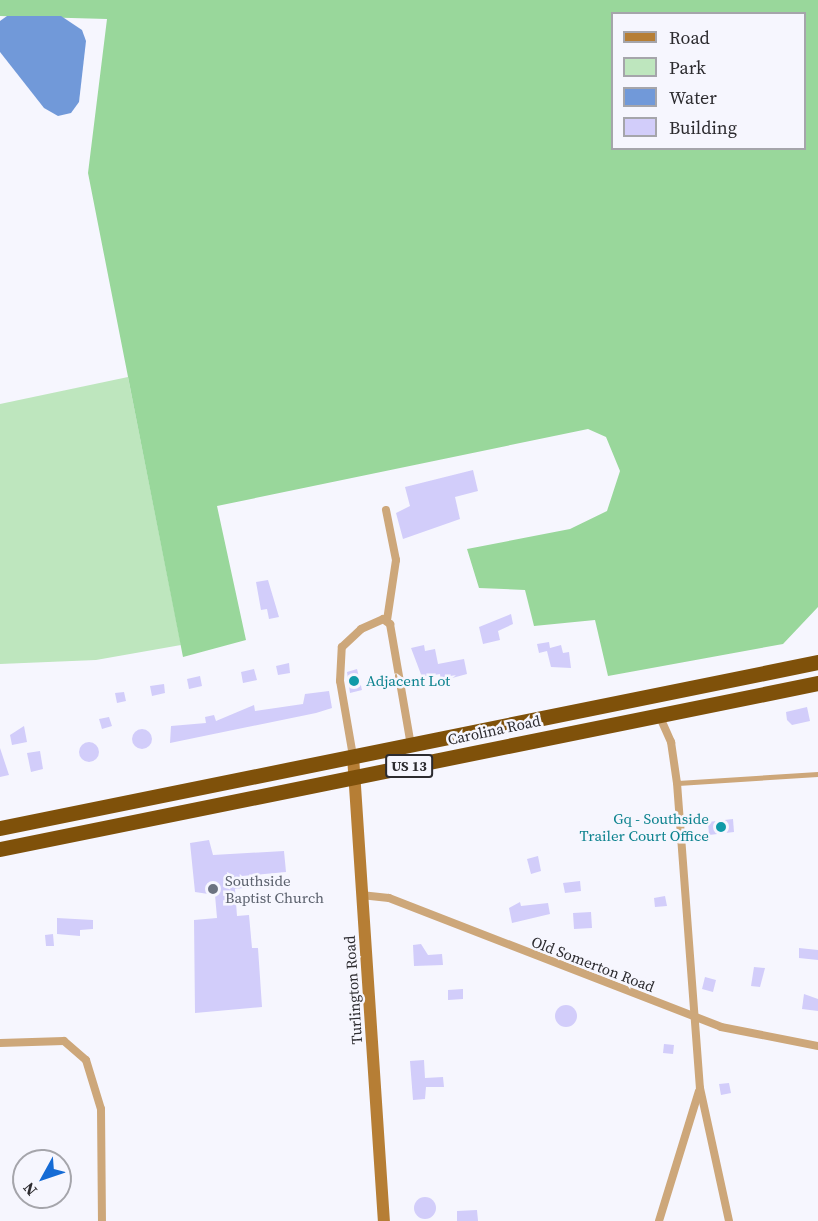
<!DOCTYPE html>
<html>
<head>
<meta charset="utf-8">
<style>
	body { margin:0 }
	#map { position:relative; width:818px; height:1221px; overflow:hidden; background:#f6f6fe; font-family:"Source Serif 4",serif }
	div>[style] { position:absolute }
	.green>* { inset:0; background:#bee6be }
	.forest>* { inset:0; background:#99d79b }
	.water>* { inset:0; background:#7199d9 }
	.building>* { inset:0; background:#d2cdfa }
	.round { border-radius:50% }
	.lane>* { height:4.5px; margin:-2.25px; padding:0 2.25px; transform-origin:2.25px; border-radius:2.25px; background:#cda77a }
	.street>* { height:8px; margin:-4px; padding:0 4px; transform-origin:4px; border-radius:4px; background:#cda77a }
	.secondary>* { height:12px; margin:-6px; padding:0 6px; transform-origin:6px; border-radius:6px; background:#b67e35 }
	.highway>* { height:15px; margin:-7.5px; padding:0 7.5px; transform-origin:7.5px; border-radius:7.5px; background:#7f510a }
	.dots>* { width:16px; height:16px; translate:-50% -50%; box-sizing:border-box; border:3px solid #f6f6fe; border-radius:50% }
	span { translate:-50% -50%; white-space:nowrap; text-align:center; line-height:1.15; -webkit-text-stroke:5px #f6f6fe; paint-order:stroke }
	.shield-label span { padding:2px 4px; background:#f6f6fe; border:2px solid; border-radius:4px; -webkit-text-stroke-width:0 }
	.shield-label { font-size:14px; color:#2c2b2f; font-weight:700 }
	.culture-label { font-size:15px; color:#0d838f }
	.left { translate:0 -50%; text-align:left }
	.right { translate:-100% -50%; text-align:right }
	.street-label { font-size:15px; color:#2c2b2f }
	.worship-label { font-size:15px; color:#5b616d }
	.legend { position:absolute; left:611px; top:12px; width:195px; height:138px; box-sizing:border-box; background:#f6f6fe; border:2px solid #a5a5ab; margin:0; padding:8px 10px; list-style:none; font-size:18px; color:#2c2b2f }
	.legend li { display:flex; align-items:center; gap:12px; height:30px }
	.legend b { width:30px; border:2px solid #a5a5ab }
	.north { position:absolute; left:12px; top:1149px; width:60px; height:60px; box-sizing:border-box; background:#f6f6fe; border:2px solid #a5a5ab; border-radius:50%; rotate:230deg; font-size:16px; font-weight:700; line-height:24px; text-align:center; color:#2c2b2f }
	.north::after { content:''; display:block; margin:auto; width:21px; height:27px; background:#156bd5; clip-path:polygon(50% 0,100% 100%,50% 72%,0 100%) }
</style>
</head>
<body>
<div id="map">
	<div class="green">
		<i style="clip-path:polygon(128px 377px,181px 645px,96px 660px,0 664px,0 404px)"></i>
	</div>
	<div class="forest">
		<i style="clip-path:polygon(evenodd,0 0,818px 0,818px 607px,783px 644px,608px 676px,595px 620px,534px 626px,525px 590px,479px 588px,467px 549px,570px 529px,607px 511px,620px 471px,606px 437px,588px 429px,217px 506px,246px 640px,183px 657px,88px 173px,107px 19px,0 16px,0 0,612px 14px,804px 14px,804px 148px,612px 148px,612px 14px)"></i>
	</div>
	<div class="water">
		<i style="clip-path:polygon(7px 16px,61px 16px,82px 30px,86px 41px,79px 102px,71px 113px,58px 116px,44px 108px,0 52px,0 21px)"></i>
	</div>
	<div class="building">
		<i style="clip-path:polygon(473px 470px,478px 491px,455px 497px,460px 519px,403px 539px,396px 513px,410px 506px,405px 487px)"></i>
		<i style="clip-path:polygon(268px 580px,279px 617px,269px 619px,267px 609px,261px 610px,256px 582px)"></i>
		<i style="clip-path:polygon(511px 614px,513px 624px,498px 631px,500px 640px,483px 644px,479px 627px)"></i>
		<i style="clip-path:polygon(549px 642px,550px 648px,561px 645px,563px 653px,569px 652px,571px 668px,551px 667px,547px 651px,539px 653px,537px 644px)"></i>
		<i style="clip-path:polygon(424px 645px,425px 651px,435px 649px,438px 664px,464px 659px,467px 674px,441px 681px,440px 674px,422px 677px,411px 648px)"></i>
		<i style="clip-path:polygon(289px 663px,290px 673px,278px 675px,276px 666px)"></i>
		<i style="clip-path:polygon(254px 669px,257px 680px,243px 683px,241px 672px)"></i>
		<i style="clip-path:polygon(357px 669px,362px 690px,350px 693px,347px 672px)"></i>
		<i style="clip-path:polygon(200px 676px,202px 686px,189px 689px,187px 679px)"></i>
		<i style="clip-path:polygon(164px 684px,165px 693px,152px 696px,150px 686px)"></i>
		<i style="clip-path:polygon(329px 691px,332px 708px,316px 713px,170px 743px,171px 726px,206px 723px,205px 717px,214px 715px,216px 721px,254px 705px,255px 711px,303px 704px,305px 694px)"></i>
		<i style="clip-path:polygon(124px 692px,126px 701px,117px 703px,115px 693px)"></i>
		<i style="clip-path:polygon(807px 707px,810px 721px,792px 725px,787px 720px,786px 712px)"></i>
		<i style="clip-path:polygon(109px 717px,112px 726px,102px 729px,99px 719px)"></i>
		<i style="clip-path:polygon(24px 726px,27px 742px,12px 745px,10px 735px)"></i>
		<i class="round" style="left:132px;top:729px;width:20px;height:20px"></i>
		<i class="round" style="left:79px;top:742px;width:20px;height:20px"></i>
		<i style="clip-path:polygon(0 748px,9px 775px,0 777px)"></i>
		<i style="clip-path:polygon(40px 751px,43px 769px,31px 772px,27px 753px)"></i>
		<i style="clip-path:polygon(733px 819px,734px 832px,709px 835px,708px 822px)"></i>
		<i style="clip-path:polygon(209px 840px,213px 855px,284px 851px,286px 872px,242px 876px,243px 888px,235px 889px,237px 916px,249px 915px,252px 948px,258px 948px,262px 1007px,195px 1013px,194px 920px,217px 918px,215px 895px,195px 892px,190px 843px)"></i>
		<i style="clip-path:polygon(538px 856px,541px 871px,531px 874px,527px 859px)"></i>
		<i style="clip-path:polygon(580px 881px,581px 891px,565px 893px,563px 883px)"></i>
		<i style="clip-path:polygon(665px 896px,667px 906px,655px 907px,654px 898px)"></i>
		<i style="clip-path:polygon(520px 902px,521px 906px,548px 903px,550px 914px,512px 923px,509px 908px)"></i>
		<i style="clip-path:polygon(591px 912px,592px 928px,574px 929px,573px 913px)"></i>
		<i style="clip-path:polygon(57px 918px,93px 920px,93px 929px,80px 930px,80px 936px,57px 934px)"></i>
		<i style="clip-path:polygon(53px 934px,54px 946px,46px 946px,45px 935px)"></i>
		<i style="clip-path:polygon(421px 944px,428px 955px,442px 954px,443px 965px,414px 966px,413px 945px)"></i>
		<i style="clip-path:polygon(799px 948px,818px 950px,818px 960px,799px 958px)"></i>
		<i style="clip-path:polygon(754px 967px,765px 968px,760px 987px,751px 986px)"></i>
		<i style="clip-path:polygon(705px 977px,716px 980px,713px 992px,702px 989px)"></i>
		<i style="clip-path:polygon(463px 989px,463px 999px,448px 1000px,448px 990px)"></i>
		<i style="clip-path:polygon(804px 994px,818px 999px,818px 1011px,802px 1009px)"></i>
		<i class="round" style="left:555px;top:1005px;width:22px;height:22px"></i>
		<i style="clip-path:polygon(664px 1044px,674px 1045px,673px 1054px,663px 1053px)"></i>
		<i style="clip-path:polygon(424px 1060px,425px 1078px,443px 1077px,444px 1087px,426px 1087px,425px 1099px,413px 1100px,410px 1061px)"></i>
		<i style="clip-path:polygon(729px 1083px,731px 1093px,721px 1095px,719px 1084px)"></i>
		<i class="round" style="left:414px;top:1197px;width:22px;height:22px"></i>
		<i style="clip-path:polygon(477px 1210px,478px 1221px,457px 1221px,457px 1211px)"></i>
	</div>
	<div class="lane">
		<i style="left:678px;top:783px;width:140px;rotate:-3.7deg"></i>
	</div>
	<div class="street">
		<i style="left:386px;top:510px;width:51px;rotate:78.7deg"></i>
		<i style="left:396px;top:560px;width:61px;rotate:98.5deg"></i>
		<i style="left:659px;top:715px;width:30px;rotate:66deg"></i>
		<i style="left:671px;top:742px;width:41px;rotate:81.7deg"></i>
		<i style="left:677px;top:783px;width:306px;rotate:85.7deg"></i>
		<i style="left:700px;top:1088px;width:136px;rotate:77.7deg"></i>
		<i style="left:353px;top:756px;width:76px;rotate:-99.8deg"></i>
		<i style="left:340px;top:681px;width:34px;rotate:-87deg"></i>
		<i style="left:342px;top:647px;width:26px;rotate:-43deg"></i>
		<i style="left:361px;top:629px;width:24px;rotate:-24deg"></i>
		<i style="left:383px;top:619px;width:9px;rotate:36deg"></i>
		<i style="left:390px;top:624px;width:123px;rotate:80.2deg"></i>
		<i style="left:361px;top:895px;width:28px;rotate:6deg"></i>
		<i style="left:389px;top:898px;width:356px;rotate:21.2deg"></i>
		<i style="left:721px;top:1027px;width:99px;rotate:11.1deg"></i>
		<i style="left:0;top:1043px;width:64px;rotate:-1.8deg"></i>
		<i style="left:64px;top:1041px;width:29px;rotate:41deg"></i>
		<i style="left:86px;top:1060px;width:51px;rotate:73deg"></i>
		<i style="left:101px;top:1109px;width:112px;rotate:89.5deg"></i>
		<i style="left:659px;top:1221px;width:136px;rotate:-72.9deg"></i>
	</div>
	<div class="secondary">
		<i style="left:353px;top:756px;width:466px;rotate:86.2deg"></i>
	</div>
	<div class="highway">
		<i style="left:0;top:828px;width:835px;rotate:-11.47deg"></i>
		<i style="left:0;top:849px;width:835px;rotate:-11.47deg"></i>
	</div>
	<div class="dots">
		<i style="left:354px;top:681px;background:#0f9aa8"></i>
		<i style="left:721px;top:827px;background:#0f9aa8"></i>
		<i style="left:213px;top:889px;background:#6b7280"></i>
	</div>
	<div class="shield-label">
		<span style="left:409px;top:766px">US 13</span>
	</div>
	<div class="culture-label">
		<span class="left" style="left:366px;top:681px">Adjacent Lot</span>
		<span class="right" style="left:709px;top:827px">Gq - Southside<br>Trailer Court Office</span>
	</div>
	<div class="street-label">
		<span style="left:494px;top:730px;rotate:-12deg">Carolina Road</span>
		<span style="left:593px;top:964px;rotate:21deg">Old Somerton Road</span>
		<span style="left:353px;top:990px;rotate:-94deg">Turlington Road</span>
	</div>
	<div class="worship-label">
		<span class="left" style="left:225px;top:889px">Southside<br>Baptist Church</span>
	</div>
	<ul class="legend">
	<li><b style="height:8px;background:#b67e35"></b>Road</li>
	<li><b style="height:16px;background:#bee6be"></b>Park</li>
	<li><b style="height:16px;background:#7199d9"></b>Water</li>
	<li><b style="height:16px;background:#d2cdfa"></b>Building</li>
	</ul>
	<div class="north">N</div>
</div>
</body>
</html>
